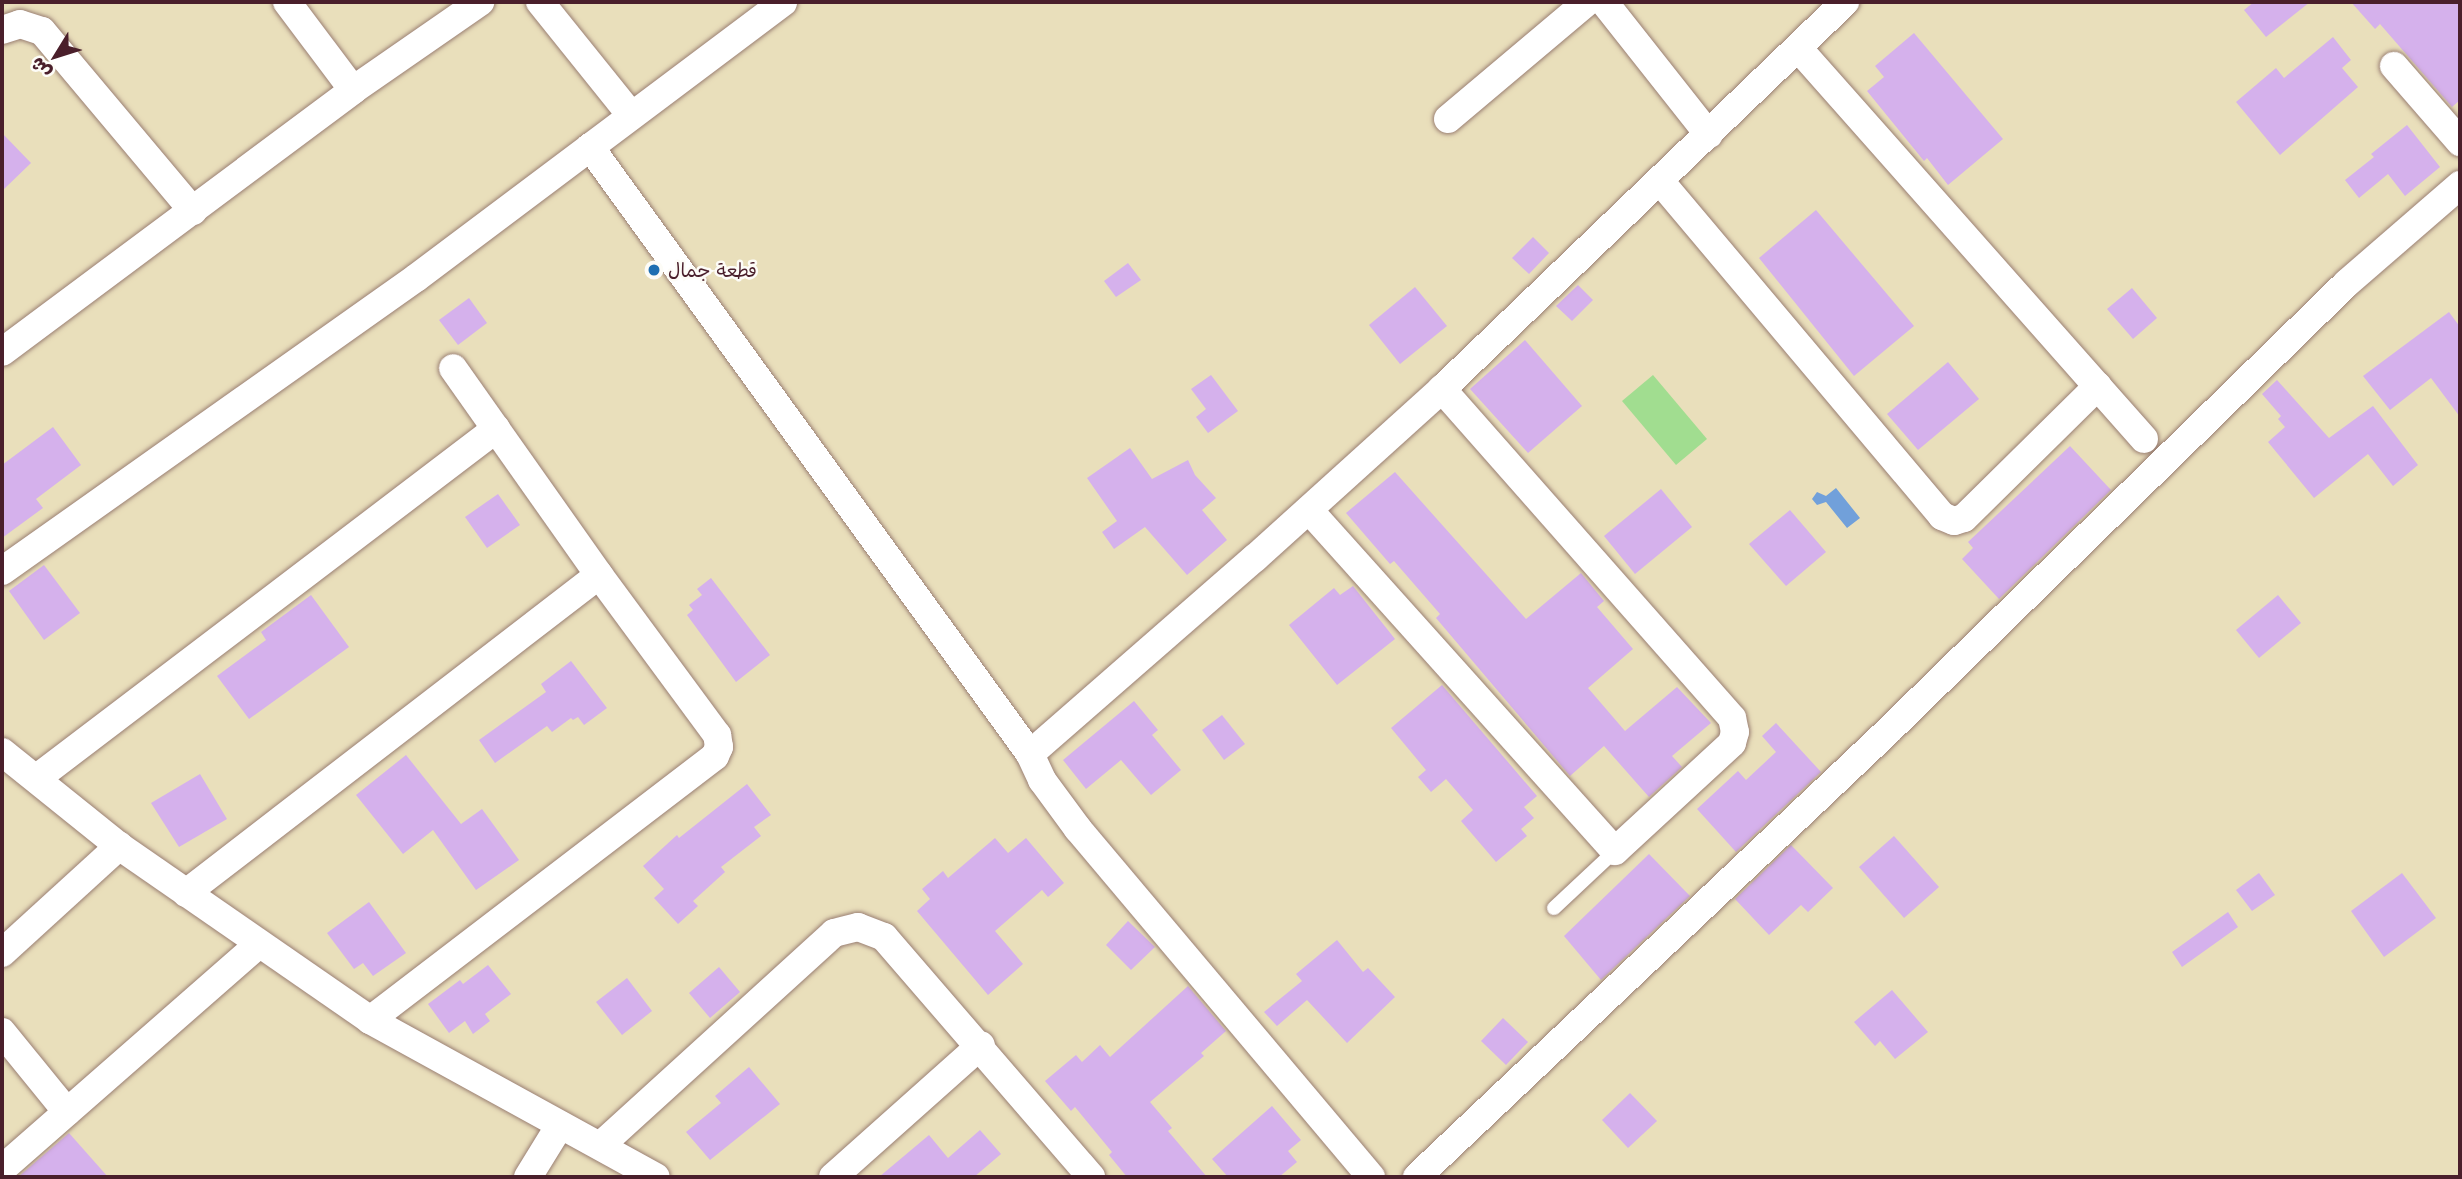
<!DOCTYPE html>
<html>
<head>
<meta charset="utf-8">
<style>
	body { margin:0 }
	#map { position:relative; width:2462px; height:1179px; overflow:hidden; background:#e9dfbb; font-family:"Playpen Sans","Playpen Sans Arabic",sans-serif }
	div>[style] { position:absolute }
	.green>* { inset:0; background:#a1dd90 }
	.water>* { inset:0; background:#71a0da }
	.building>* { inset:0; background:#d5b1ec }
	.roads { filter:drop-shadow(0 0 2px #9a7f73) drop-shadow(0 0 2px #9a7f73) }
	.lane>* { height:14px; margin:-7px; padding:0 7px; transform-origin:7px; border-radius:7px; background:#fff }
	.street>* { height:28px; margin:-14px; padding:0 14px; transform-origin:14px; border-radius:14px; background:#fff }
	.dots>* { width:19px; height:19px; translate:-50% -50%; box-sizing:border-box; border:4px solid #fdfcf7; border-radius:50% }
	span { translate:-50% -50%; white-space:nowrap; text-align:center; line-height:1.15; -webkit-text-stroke:5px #fdfcf7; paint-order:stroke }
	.poi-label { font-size:19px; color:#4a1f2b }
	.left { translate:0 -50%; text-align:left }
	.frame { position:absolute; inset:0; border:4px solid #4a1f2b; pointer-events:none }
	.north { position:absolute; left:21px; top:21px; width:70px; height:70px; -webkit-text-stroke:5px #fdfcf7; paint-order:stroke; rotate:232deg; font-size:19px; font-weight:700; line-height:28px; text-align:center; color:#4a1f2b }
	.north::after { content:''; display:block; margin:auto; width:24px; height:32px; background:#4a1f2b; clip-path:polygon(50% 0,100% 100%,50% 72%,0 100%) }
</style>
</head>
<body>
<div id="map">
	<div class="green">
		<i style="clip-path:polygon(1653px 375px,1707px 439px,1676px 465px,1622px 401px)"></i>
	</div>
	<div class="water">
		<i style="clip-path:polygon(1836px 488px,1860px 518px,1847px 528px,1826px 502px,1817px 505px,1812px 499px,1817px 492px,1826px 496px)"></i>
	</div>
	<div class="building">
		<i style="clip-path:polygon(2254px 2px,2310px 2px,2266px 37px,2244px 10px)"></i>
		<i style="clip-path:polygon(2351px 2px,2460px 2px,2460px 100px,2452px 107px,2380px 24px,2375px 29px)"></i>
		<i style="clip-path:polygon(1914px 33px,2003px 139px,1948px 185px,1927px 158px,1924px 161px,1867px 91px,1884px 77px,1875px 66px)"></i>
		<i style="clip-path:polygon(2333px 37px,2351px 60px,2342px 68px,2358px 87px,2280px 155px,2236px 102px,2276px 68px,2284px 78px)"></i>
		<i style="clip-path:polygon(2407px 125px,2440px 167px,2405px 196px,2388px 174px,2359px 198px,2345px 180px,2374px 157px,2371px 154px)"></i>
		<i style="clip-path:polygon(2px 133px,31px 163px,2px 191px)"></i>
		<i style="clip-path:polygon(1816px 210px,1914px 326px,1854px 376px,1759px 258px)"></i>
		<i style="clip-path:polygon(1533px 237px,1549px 253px,1529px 274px,1512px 258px)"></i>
		<i style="clip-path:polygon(1128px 263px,1141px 280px,1116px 297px,1104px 281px)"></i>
		<i style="clip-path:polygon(1578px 285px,1593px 300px,1572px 321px,1556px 306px)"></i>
		<i style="clip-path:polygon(1415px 287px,1447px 326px,1400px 364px,1369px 325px)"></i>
		<i style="clip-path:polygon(2132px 288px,2157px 318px,2133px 339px,2107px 309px)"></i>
		<i style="clip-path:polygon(469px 298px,487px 323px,458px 345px,439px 320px)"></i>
		<i style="clip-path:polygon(2449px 312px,2460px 327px,2460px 417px,2431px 378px,2390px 410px,2363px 376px)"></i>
		<i style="clip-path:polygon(1525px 340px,1582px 406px,1528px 453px,1470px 389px)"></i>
		<i style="clip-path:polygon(1948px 362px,1979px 399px,1918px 450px,1887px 414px)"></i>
		<i style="clip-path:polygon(1211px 375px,1238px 411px,1208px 433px,1196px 417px,1206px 409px,1191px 389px)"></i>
		<i style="clip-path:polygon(2277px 380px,2329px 438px,2373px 406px,2418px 465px,2393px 486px,2368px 454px,2314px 498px,2268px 442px,2285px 427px,2278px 419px,2281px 416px,2262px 394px)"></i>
		<i style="clip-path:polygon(53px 427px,81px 465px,36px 499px,43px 508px,2px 538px,2px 465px)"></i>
		<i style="clip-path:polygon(2070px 446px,2111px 490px,1999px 599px,1962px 559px,1973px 548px,1968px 542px)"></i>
		<i style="clip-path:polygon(1130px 448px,1152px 479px,1188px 460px,1195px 475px,1216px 498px,1202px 510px,1227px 540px,1187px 575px,1145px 527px,1114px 549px,1102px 532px,1117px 521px,1087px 478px)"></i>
		<i style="clip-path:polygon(1395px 472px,1526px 619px,1581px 573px,1604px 601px,1597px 607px,1633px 649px,1588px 688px,1625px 731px,1677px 687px,1711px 723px,1672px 756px,1682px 767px,1649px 797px,1604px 746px,1570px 776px,1436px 618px,1440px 614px,1394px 561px,1390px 564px,1346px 513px)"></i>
		<i style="clip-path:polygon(1661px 489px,1692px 527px,1635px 574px,1604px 536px)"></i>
		<i style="clip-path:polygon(498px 494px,520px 525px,487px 548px,465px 517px)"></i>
		<i style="clip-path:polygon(1790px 510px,1826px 552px,1786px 586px,1749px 544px)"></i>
		<i style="clip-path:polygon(44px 565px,80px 613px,44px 640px,9px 591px)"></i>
		<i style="clip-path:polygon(711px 578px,770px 655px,736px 682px,687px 615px,693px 610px,689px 605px,702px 595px,697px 589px)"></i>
		<i style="clip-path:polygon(1353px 586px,1395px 639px,1337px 685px,1289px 625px,1334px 588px,1340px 595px)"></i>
		<i style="clip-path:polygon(311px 595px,349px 647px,249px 719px,217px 676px,266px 640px,261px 632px)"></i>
		<i style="clip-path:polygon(2278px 595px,2301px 623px,2259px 658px,2236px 630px)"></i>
		<i style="clip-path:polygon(571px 661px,607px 708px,584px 725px,578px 717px,573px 720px,571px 718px,552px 732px,547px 726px,495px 763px,479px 740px,546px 692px,541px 684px)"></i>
		<i style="clip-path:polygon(1442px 685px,1537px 796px,1524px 807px,1534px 818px,1521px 829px,1527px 836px,1496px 862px,1461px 821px,1473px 810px,1446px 779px,1431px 792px,1418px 777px,1426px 770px,1391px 728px)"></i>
		<i style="clip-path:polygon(1134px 701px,1158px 730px,1152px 735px,1181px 770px,1151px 795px,1121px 760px,1086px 789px,1063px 760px)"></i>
		<i style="clip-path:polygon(1222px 715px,1245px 744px,1224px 760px,1202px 730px)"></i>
		<i style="clip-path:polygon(1776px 723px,1821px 772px,1736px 852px,1697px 809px,1738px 771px,1746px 780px,1776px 752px,1762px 736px)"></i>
		<i style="clip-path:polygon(406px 755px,461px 824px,482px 809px,519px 860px,476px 890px,433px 830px,403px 854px,356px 795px)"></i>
		<i style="clip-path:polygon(200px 774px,227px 819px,179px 847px,151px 803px)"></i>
		<i style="clip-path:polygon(747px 784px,771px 815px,754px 827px,761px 836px,721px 867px,725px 872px,693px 901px,698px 906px,678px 924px,654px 898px,664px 889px,643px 866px,677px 835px,679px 838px)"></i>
		<i style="clip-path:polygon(1894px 836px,1939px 887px,1904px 918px,1859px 867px)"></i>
		<i style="clip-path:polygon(995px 838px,1008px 853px,1026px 838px,1064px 883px,1048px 897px,1042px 890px,995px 931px,1023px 964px,988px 995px,917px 911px,930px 899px,922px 889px,943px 871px,948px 878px)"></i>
		<i style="clip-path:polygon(1791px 845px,1833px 888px,1808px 912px,1801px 905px,1769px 935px,1735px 899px)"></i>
		<i style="clip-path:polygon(1649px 854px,1690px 896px,1601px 980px,1564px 936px)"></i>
		<i style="clip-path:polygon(2259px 873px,2275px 895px,2252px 911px,2236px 890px)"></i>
		<i style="clip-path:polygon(2402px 873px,2436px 918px,2384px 957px,2351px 911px)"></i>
		<i style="clip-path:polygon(369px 902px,406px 953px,373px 976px,363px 963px,354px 969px,327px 933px)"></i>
		<i style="clip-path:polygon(2228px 912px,2238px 927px,2182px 967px,2172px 952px)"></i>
		<i style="clip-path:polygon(1128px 921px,1155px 947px,1131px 970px,1106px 945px)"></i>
		<i style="clip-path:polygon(1337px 940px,1363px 972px,1368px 968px,1395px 997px,1347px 1043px,1307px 1000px,1277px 1026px,1264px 1012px,1302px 981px,1296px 974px)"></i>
		<i style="clip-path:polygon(488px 965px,511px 994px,485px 1014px,490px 1021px,473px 1034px,465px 1021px,449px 1033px,428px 1004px,460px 980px,463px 984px)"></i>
		<i style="clip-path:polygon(719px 967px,740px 992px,710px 1018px,689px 993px)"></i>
		<i style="clip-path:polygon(627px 978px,652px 1011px,622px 1035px,596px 1002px)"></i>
		<i style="clip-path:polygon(1188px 986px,1226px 1031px,1201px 1053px,1204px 1056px,1150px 1102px,1172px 1128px,1168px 1131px,1207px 1177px,1127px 1177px,1109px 1155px,1112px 1152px,1075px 1107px,1071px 1111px,1045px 1081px,1076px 1055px,1082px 1062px,1100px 1045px,1110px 1057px)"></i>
		<i style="clip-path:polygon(1892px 990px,1928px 1032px,1895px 1059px,1880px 1041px,1875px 1046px,1854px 1022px)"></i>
		<i style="clip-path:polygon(1503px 1018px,1528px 1042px,1506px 1065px,1481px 1041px)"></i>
		<i style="clip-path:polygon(749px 1067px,780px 1104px,710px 1160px,686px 1132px,721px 1103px,715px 1096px)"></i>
		<i style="clip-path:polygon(1630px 1093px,1657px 1121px,1628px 1148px,1602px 1120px)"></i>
		<i style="clip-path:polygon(1272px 1106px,1301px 1140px,1288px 1151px,1297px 1162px,1279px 1177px,1228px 1177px,1212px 1159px)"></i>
		<i style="clip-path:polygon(980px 1130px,1001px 1154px,974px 1177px,879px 1177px,929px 1135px,948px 1158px)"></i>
		<i style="clip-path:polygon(69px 1133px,108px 1177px,18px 1177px)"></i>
	</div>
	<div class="roads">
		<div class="lane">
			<i style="left:1554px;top:908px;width:83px;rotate:-43.1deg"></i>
		</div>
		<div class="street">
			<i style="left:287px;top:2px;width:110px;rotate:53.1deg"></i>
			<i style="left:540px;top:2px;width:144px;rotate:51.2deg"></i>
			<i style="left:1604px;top:2px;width:169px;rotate:51.7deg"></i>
			<i style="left:2px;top:30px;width:19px;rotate:-18deg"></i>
			<i style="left:20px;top:24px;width:23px;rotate:18deg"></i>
			<i style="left:42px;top:31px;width:235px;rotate:50deg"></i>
			<i style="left:1798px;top:48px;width:522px;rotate:48.49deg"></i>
			<i style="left:2394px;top:66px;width:101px;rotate:49deg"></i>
			<i style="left:1448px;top:119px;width:182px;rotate:-40.1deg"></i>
			<i style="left:590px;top:147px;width:750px;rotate:54.06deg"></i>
			<i style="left:1030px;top:754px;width:29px;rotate:65deg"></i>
			<i style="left:1042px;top:780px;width:61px;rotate:53.7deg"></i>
			<i style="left:1078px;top:829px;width:455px;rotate:49.9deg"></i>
			<i style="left:1660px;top:181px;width:438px;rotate:49.9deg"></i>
			<i style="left:1942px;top:516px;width:13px;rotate:23deg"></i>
			<i style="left:1954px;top:521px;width:10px;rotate:-17deg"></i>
			<i style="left:1964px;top:518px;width:188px;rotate:-44.6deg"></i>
			<i style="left:2px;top:352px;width:438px;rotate:-36.7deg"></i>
			<i style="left:353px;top:90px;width:155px;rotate:-34.7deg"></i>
			<i style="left:1309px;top:510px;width:458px;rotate:48.1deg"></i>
			<i style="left:1615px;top:851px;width:159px;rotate:-42.7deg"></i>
			<i style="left:1732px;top:743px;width:11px;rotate:-75deg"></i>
			<i style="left:1735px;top:732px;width:14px;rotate:-102deg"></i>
			<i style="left:1732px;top:718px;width:439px;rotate:-131.4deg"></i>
			<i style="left:2px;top:571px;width:507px;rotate:-35.29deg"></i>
			<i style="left:416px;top:278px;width:459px;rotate:-36.9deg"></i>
			<i style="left:2px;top:752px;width:150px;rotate:38.8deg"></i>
			<i style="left:119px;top:846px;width:305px;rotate:34.7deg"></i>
			<i style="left:370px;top:1020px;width:326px;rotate:28.8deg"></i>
			<i style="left:1030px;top:754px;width:298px;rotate:-41.1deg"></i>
			<i style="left:1255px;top:558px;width:252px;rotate:-42.1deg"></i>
			<i style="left:1442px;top:389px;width:559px;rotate:-43.84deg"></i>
			<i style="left:37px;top:778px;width:577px;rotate:-37.25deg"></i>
			<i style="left:186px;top:893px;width:521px;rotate:-37.6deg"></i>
			<i style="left:2px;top:953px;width:159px;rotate:-42.4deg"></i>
			<i style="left:370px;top:1020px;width:434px;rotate:-37.4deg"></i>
			<i style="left:715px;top:756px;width:10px;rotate:-66deg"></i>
			<i style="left:719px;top:747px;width:12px;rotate:-99deg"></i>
			<i style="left:717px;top:735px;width:199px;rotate:-126.4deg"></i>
			<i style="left:599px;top:575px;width:253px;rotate:-125.2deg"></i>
			<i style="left:2px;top:1032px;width:103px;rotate:50.9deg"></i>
			<i style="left:601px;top:1145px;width:315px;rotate:-42.3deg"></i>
			<i style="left:834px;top:933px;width:25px;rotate:-14deg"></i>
			<i style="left:858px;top:927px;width:28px;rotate:21deg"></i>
			<i style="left:884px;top:937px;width:317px;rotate:49.2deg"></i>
			<i style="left:2px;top:1169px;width:340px;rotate:-41.2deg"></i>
			<i style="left:528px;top:1177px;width:61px;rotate:-58.4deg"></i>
			<i style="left:833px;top:1177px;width:198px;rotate:-41.7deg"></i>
			<i style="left:1417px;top:1177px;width:647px;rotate:-43.43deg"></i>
			<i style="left:1887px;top:732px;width:643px;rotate:-44.31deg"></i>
			<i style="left:2347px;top:283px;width:150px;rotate:-40.9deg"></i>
		</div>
	</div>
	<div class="dots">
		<i style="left:654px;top:270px;background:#1f6fb2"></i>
	</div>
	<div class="poi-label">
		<span class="left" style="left:668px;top:270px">قطعة جمال</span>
	</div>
	<div class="frame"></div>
	<div class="north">ش</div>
</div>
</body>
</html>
